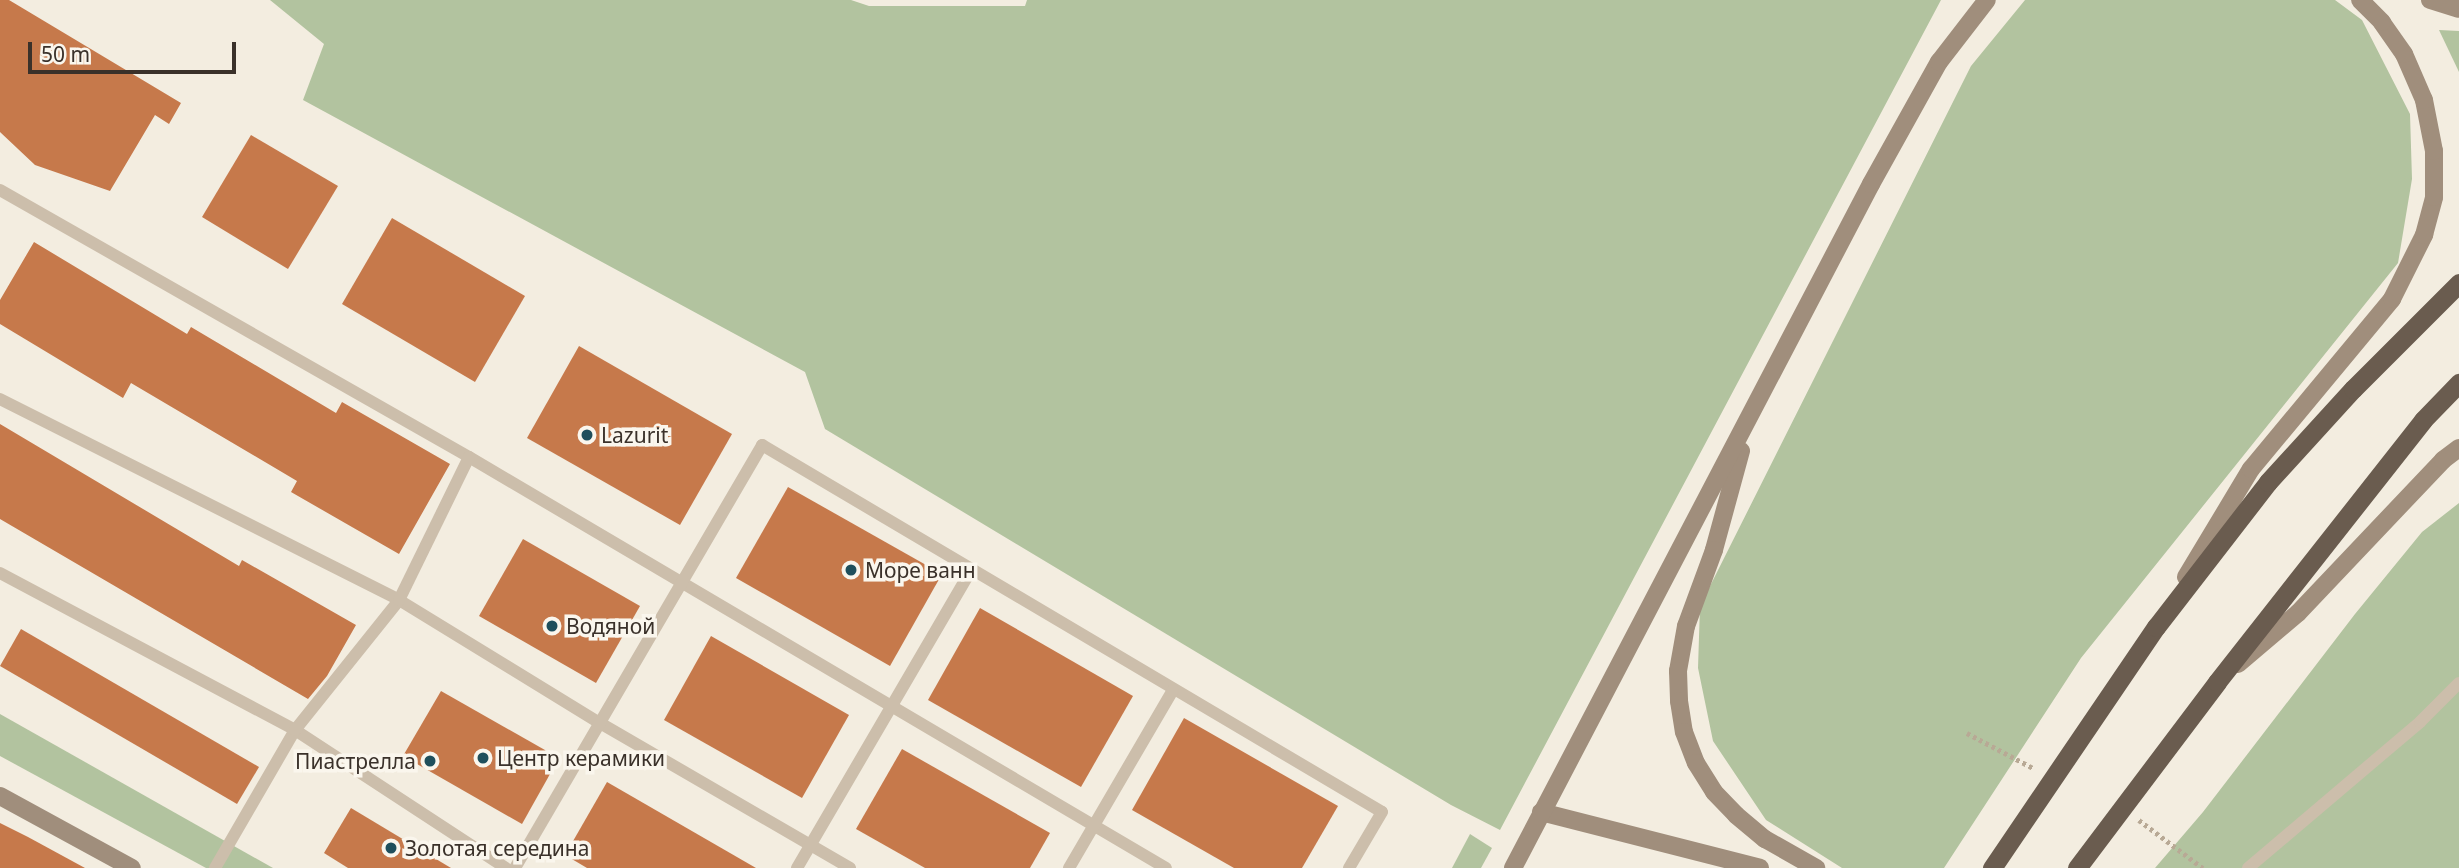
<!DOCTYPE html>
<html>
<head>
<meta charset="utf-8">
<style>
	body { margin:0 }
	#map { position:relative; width:2459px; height:868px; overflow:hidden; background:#f3ede0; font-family:"Noto Sans",sans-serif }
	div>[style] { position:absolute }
	.green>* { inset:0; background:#b2c39f }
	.building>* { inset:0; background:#c6794b }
	.path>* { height:4.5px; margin-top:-2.25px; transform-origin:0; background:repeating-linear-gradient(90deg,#b8a995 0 3.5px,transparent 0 7px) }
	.service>* { height:12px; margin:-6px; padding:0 6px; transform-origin:6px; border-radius:6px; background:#ccbeab }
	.secondary>* { height:18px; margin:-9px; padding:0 9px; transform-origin:9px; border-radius:9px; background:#a08e7c }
	.trunk>* { height:19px; margin:-9.5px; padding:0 9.5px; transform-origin:9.5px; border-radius:9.5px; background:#6a5c4f }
	.dots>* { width:19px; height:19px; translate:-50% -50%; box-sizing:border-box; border:4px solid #faf6ed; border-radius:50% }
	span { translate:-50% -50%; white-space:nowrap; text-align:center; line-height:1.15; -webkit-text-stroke:7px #faf6ed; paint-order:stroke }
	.poi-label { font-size:21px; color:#3a312a }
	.left { translate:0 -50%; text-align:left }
	.right { translate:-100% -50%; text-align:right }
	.scale { position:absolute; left:28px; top:42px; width:208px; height:32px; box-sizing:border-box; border:4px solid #3a312a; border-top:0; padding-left:9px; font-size:21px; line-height:24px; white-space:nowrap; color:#3a312a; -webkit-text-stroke:5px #faf6ed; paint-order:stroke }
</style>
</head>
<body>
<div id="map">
	<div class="green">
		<i style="clip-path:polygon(270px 0,851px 0,869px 6px,1025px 6px,1027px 0,1941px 0,1500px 830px,1451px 805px,825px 429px,805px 372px,303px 100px,324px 44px)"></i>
		<i style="clip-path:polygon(2025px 0,2335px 0,2362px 20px,2410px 114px,2412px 179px,2398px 263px,2081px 658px,1944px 868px,1842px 868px,1766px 820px,1713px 741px,1698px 668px,1700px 606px,1971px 66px)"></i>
		<i style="clip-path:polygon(2439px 30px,2459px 31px,2459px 72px)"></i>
		<i style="clip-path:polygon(2459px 503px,2459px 868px,2155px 868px,2203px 812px,2355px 614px,2422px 532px)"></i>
		<i style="clip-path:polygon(0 714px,273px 868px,206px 868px,0 756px)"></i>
		<i style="clip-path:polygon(1470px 834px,1492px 848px,1481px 868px,1452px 868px)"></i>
	</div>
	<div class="building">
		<i style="clip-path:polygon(0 0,9px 0,181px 103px,169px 124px,155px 115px,110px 191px,35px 165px,0 132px)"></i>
		<i style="clip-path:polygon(251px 135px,338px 186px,288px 269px,202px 217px)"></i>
		<i style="clip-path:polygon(392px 218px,525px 296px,475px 382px,342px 304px)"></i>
		<i style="clip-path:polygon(34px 242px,187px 334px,191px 327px,336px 413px,342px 402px,450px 464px,399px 554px,291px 492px,297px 481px,131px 383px,123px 398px,0 324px,0 300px)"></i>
		<i style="clip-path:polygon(579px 346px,732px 434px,680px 525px,527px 438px)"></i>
		<i style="clip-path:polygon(0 424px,239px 566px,242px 560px,356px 625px,327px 676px,308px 699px,0 519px)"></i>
		<i style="clip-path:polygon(788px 487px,942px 574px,890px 666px,736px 578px)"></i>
		<i style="clip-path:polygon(523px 539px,640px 606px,596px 683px,479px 616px)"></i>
		<i style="clip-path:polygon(980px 608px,1133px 696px,1081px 787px,928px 700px)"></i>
		<i style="clip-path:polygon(21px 629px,259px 767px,237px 804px,0 666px)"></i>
		<i style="clip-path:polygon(711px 636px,849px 715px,802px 798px,664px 720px)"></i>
		<i style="clip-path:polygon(441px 691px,559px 758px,522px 824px,403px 756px)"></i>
		<i style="clip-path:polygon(1184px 718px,1338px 806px,1302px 868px,1234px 868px,1132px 810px)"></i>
		<i style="clip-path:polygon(902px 749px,1050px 833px,1030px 868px,925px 868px,856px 829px)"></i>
		<i style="clip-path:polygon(607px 782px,756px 868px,587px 868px,565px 855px)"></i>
		<i style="clip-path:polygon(351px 808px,451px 868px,348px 868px,324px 853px)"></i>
		<i style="clip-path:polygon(0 823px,28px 837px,85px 868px,0 868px)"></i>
	</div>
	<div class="path">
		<i style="left:1967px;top:733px;width:75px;rotate:27.9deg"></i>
		<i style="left:2139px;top:820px;width:80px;rotate:36.9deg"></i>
	</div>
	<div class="service">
		<i style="left:0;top:190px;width:540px;rotate:29.65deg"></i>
		<i style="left:469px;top:457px;width:809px;rotate:30.53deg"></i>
		<i style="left:0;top:399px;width:447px;rotate:26.7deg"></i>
		<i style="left:399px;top:600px;width:236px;rotate:31.5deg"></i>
		<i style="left:600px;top:723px;width:289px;rotate:30.1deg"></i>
		<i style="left:0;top:573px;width:334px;rotate:28deg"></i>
		<i style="left:295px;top:730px;width:252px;rotate:33.2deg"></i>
		<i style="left:215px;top:868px;width:160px;rotate:-59.9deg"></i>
		<i style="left:295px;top:730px;width:166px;rotate:-51.3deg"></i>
		<i style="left:399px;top:600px;width:159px;rotate:-63.9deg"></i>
		<i style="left:515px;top:868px;width:490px;rotate:-59.7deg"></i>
		<i style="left:762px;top:445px;width:720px;rotate:30.62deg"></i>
		<i style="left:1382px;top:812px;width:65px;rotate:120.5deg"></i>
		<i style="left:797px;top:868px;width:345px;rotate:-59.7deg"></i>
		<i style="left:1069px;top:868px;width:206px;rotate:-59.7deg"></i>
		<i style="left:2248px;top:868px;width:226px;rotate:-40.3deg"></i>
		<i style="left:2420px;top:722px;width:55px;rotate:-45deg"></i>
	</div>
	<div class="secondary">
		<i style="left:2430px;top:0;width:30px;rotate:17deg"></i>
		<i style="left:1741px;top:451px;width:103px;rotate:105.3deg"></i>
		<i style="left:1714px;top:550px;width:81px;rotate:110.2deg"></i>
		<i style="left:1686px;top:626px;width:46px;rotate:100.1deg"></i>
		<i style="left:1678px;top:671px;width:30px;rotate:88deg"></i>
		<i style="left:1679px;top:701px;width:31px;rotate:81deg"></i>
		<i style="left:1684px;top:732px;width:33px;rotate:69deg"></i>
		<i style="left:1696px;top:763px;width:34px;rotate:58deg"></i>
		<i style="left:1714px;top:792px;width:32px;rotate:46deg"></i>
		<i style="left:1736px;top:815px;width:38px;rotate:40deg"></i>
		<i style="left:1765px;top:839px;width:59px;rotate:29.6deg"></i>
		<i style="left:2186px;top:577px;width:126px;rotate:-59deg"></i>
		<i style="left:2251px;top:469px;width:221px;rotate:-50.3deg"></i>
		<i style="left:2392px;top:299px;width:72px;rotate:-63.4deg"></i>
		<i style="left:2424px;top:235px;width:39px;rotate:-75deg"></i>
		<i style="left:2434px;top:197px;width:46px;rotate:-90deg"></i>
		<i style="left:2434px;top:151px;width:52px;rotate:-101.1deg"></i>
		<i style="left:2424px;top:100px;width:50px;rotate:-113.5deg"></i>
		<i style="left:2404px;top:54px;width:39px;rotate:-125deg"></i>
		<i style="left:2382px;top:22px;width:31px;rotate:-135deg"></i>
		<i style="left:2238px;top:664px;width:79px;rotate:-40.4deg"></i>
		<i style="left:2298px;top:613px;width:211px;rotate:-46.5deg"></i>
		<i style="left:2443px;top:460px;width:20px;rotate:-37deg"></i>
		<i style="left:0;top:796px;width:150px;rotate:28.6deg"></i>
		<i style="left:1541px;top:812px;width:226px;rotate:14.3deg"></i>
		<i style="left:1513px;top:868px;width:772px;rotate:-62.37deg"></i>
		<i style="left:1871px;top:184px;width:140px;rotate:-60.9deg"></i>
		<i style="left:1939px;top:62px;width:78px;rotate:-52.3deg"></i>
	</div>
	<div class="trunk">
		<i style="left:1992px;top:868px;width:292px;rotate:-55.8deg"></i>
		<i style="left:2156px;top:627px;width:183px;rotate:-52.3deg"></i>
		<i style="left:2268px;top:482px;width:126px;rotate:-47.6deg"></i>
		<i style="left:2353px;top:389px;width:150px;rotate:-45deg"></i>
		<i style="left:2077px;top:868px;width:233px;rotate:-53deg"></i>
		<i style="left:2217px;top:682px;width:333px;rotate:-51.8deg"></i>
		<i style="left:2423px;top:420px;width:52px;rotate:-45.8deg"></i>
	</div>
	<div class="dots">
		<i style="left:587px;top:435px;background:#1f4f5c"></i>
		<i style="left:851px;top:570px;background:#1f4f5c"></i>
		<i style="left:552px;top:626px;background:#1f4f5c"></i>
		<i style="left:483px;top:758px;background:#1f4f5c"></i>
		<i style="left:430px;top:761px;background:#1f4f5c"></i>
		<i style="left:391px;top:848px;background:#1f4f5c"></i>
	</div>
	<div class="poi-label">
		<span class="left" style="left:601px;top:435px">Lazurit</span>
		<span class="left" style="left:865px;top:570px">Море ванн</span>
		<span class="left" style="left:566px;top:626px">Водяной</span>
		<span class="left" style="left:497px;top:758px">Центр керамики</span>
		<span class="right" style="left:416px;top:761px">Пиастрелла</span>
		<span class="left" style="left:405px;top:848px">Золотая середина</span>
	</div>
	<div class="scale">50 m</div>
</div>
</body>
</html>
